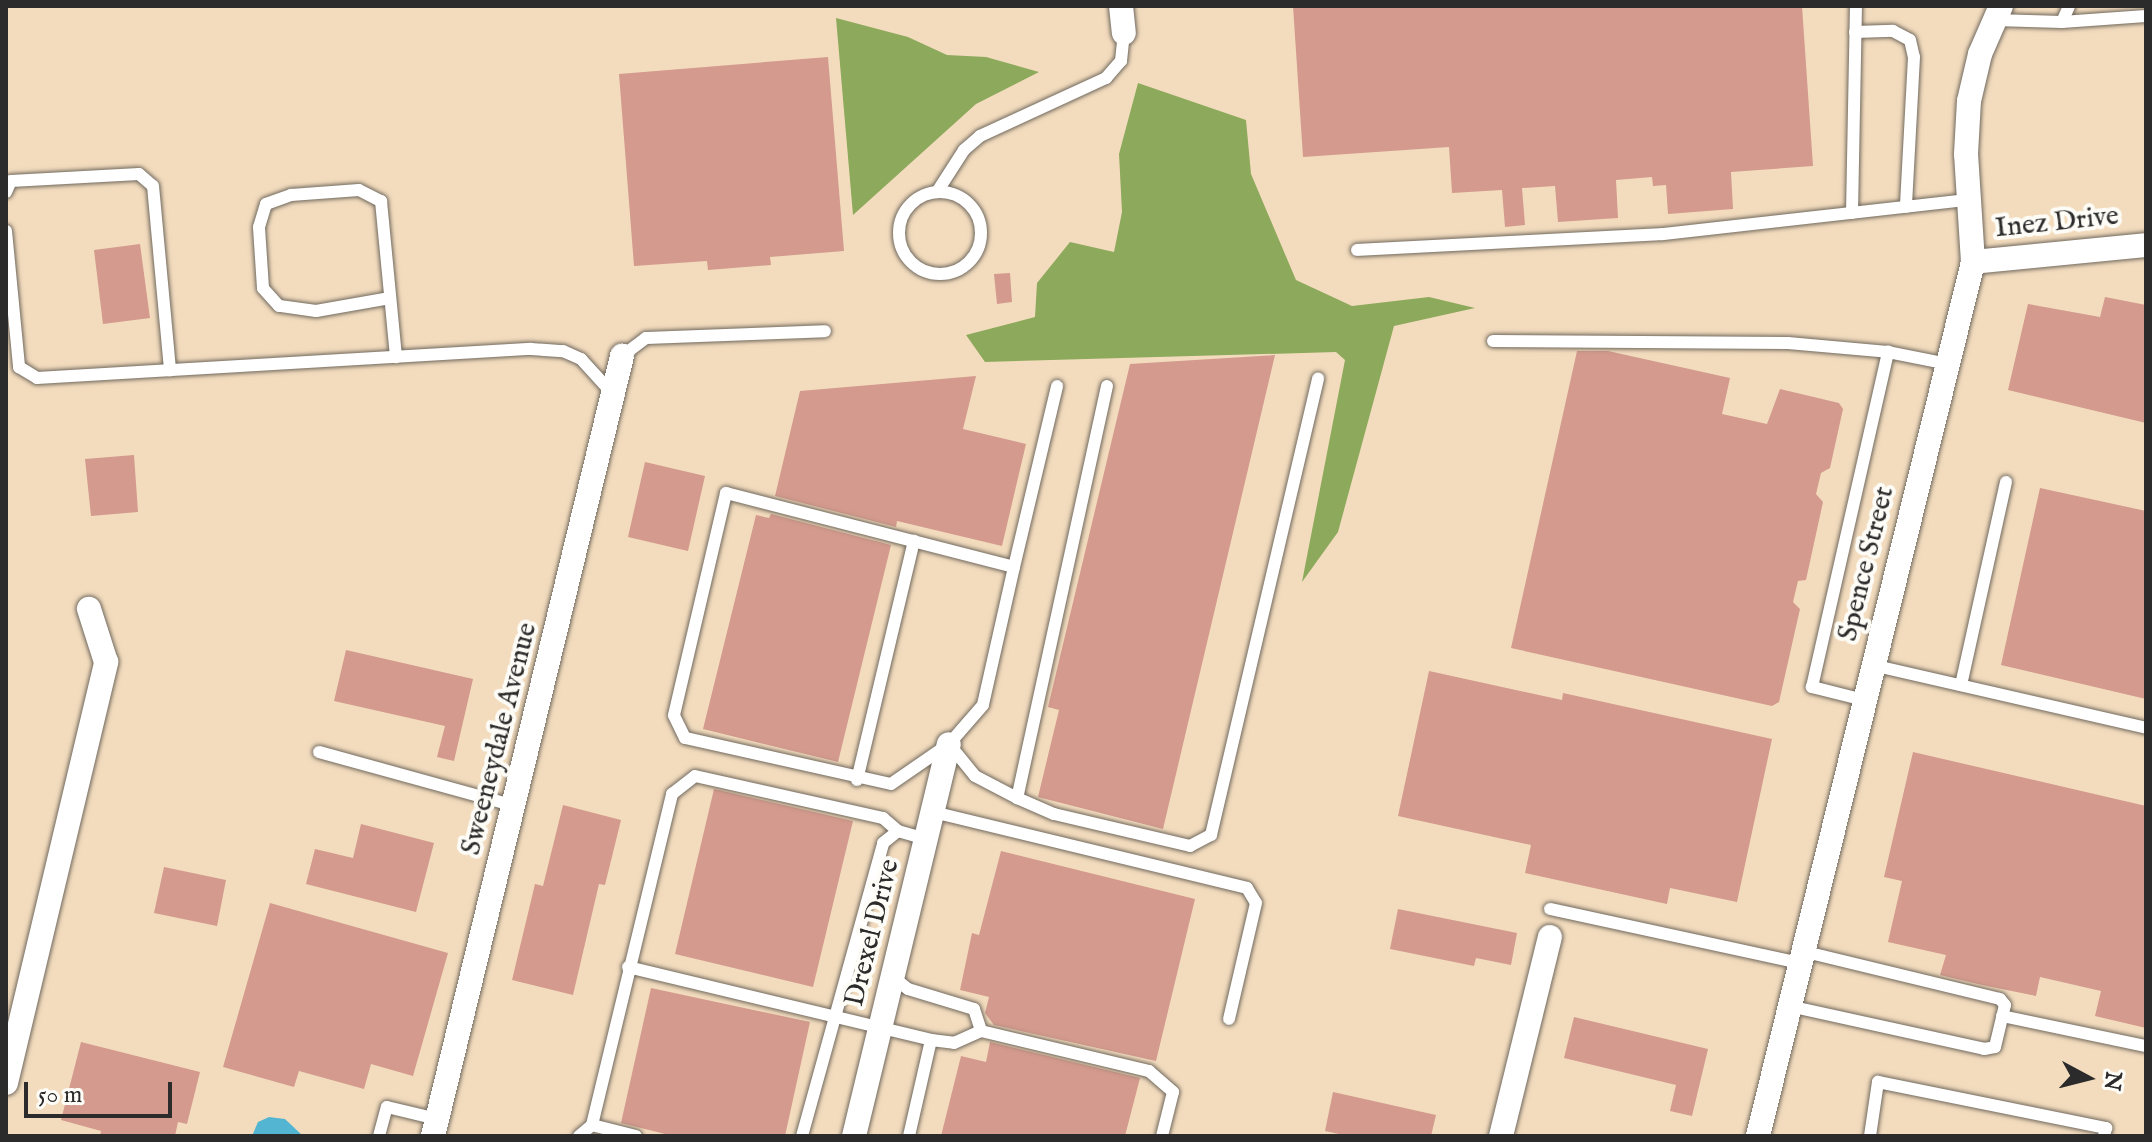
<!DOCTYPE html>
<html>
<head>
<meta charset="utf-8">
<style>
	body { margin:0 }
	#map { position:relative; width:2152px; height:1142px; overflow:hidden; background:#f3dcbe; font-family:"IM FELL English",serif }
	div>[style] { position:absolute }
	.forest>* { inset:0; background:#8da95b }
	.water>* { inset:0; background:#53b5d2 }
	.building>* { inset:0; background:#d39a8d }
	.roads { filter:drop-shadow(0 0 2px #71695e) drop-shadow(0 0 2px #71695e) }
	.lane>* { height:12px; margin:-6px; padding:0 6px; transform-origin:6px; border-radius:6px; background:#fff }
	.lane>.ring { margin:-6px; padding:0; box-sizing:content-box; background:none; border:12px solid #fff; border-radius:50% }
	.street>* { height:24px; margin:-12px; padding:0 12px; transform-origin:12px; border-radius:12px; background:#fff }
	span { translate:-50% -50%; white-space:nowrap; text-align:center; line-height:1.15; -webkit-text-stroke:8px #fdfcf7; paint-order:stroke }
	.street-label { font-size:28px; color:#2b2b2b }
	.frame { position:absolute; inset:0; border:8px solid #2b2b2b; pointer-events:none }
	.north { position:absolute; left:2048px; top:1038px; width:80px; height:80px; -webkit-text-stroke:6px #fdfcf7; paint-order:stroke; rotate:97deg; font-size:22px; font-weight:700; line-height:32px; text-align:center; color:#2b2b2b }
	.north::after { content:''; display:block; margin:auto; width:28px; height:36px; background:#2b2b2b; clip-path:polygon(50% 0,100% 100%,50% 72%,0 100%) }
	.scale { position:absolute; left:24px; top:1082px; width:148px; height:36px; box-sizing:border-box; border:4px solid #2b2b2b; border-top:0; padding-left:10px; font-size:24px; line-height:28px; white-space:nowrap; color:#2b2b2b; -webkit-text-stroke:6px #fdfcf7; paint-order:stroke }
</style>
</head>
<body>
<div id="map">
	<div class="forest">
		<i style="clip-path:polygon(836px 18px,908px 37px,947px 55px,986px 57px,1039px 72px,976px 104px,853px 215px)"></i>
		<i style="clip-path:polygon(1138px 83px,1246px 120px,1251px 174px,1296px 280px,1352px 306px,1429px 297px,1475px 308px,1394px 326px,1338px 532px,1302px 582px,1345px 360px,1336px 352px,985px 362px,966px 335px,1035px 317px,1037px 283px,1070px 242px,1114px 252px,1122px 212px,1119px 154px)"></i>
	</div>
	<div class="water">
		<i style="clip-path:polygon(269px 1117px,285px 1119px,303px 1136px,252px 1136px,258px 1122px)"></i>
	</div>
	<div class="building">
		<i style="clip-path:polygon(1293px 6px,1802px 6px,1813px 166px,1731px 172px,1733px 209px,1668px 214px,1666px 185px,1653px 186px,1652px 177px,1616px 180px,1618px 218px,1558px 222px,1555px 186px,1522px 188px,1525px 225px,1505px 227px,1502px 190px,1452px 193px,1449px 147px,1303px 157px)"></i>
		<i style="clip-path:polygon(828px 57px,844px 251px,770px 257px,771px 265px,708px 270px,707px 261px,634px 266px,619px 74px)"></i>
		<i style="clip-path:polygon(140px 244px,150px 318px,103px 324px,94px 250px)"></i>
		<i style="clip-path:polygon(1010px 273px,1012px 302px,997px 304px,994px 274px)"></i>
		<i style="clip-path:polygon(2105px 297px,2146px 305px,2146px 423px,2008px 390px,2028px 304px,2100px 317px)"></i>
		<i style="clip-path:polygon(1577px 351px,1608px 351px,1730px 378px,1722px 414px,1767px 424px,1780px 389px,1839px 403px,1843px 409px,1830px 468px,1821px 473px,1816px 494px,1823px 502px,1806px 580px,1798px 581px,1793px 602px,1800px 609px,1779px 702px,1772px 706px,1511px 648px)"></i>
		<i style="clip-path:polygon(1275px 355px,1163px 829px,1038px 797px,1059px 710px,1048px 707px,1130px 364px)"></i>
		<i style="clip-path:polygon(976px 376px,963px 429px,1026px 444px,1002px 546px,897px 521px,896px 527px,775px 496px,800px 391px)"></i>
		<i style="clip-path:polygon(134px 455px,138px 512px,91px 516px,85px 459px)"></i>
		<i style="clip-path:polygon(645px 462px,705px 476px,688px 551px,628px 537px)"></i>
		<i style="clip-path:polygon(2040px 488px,2146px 511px,2146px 699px,2001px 665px)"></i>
		<i style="clip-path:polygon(771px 514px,891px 545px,838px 762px,703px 729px,756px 515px,769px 518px)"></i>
		<i style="clip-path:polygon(346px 650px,473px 679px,454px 761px,437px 757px,445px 726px,334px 701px)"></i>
		<i style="clip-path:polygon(1429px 671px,1562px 700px,1563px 693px,1772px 739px,1737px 902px,1670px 888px,1667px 904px,1525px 873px,1531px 845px,1398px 816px)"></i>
		<i style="clip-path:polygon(1913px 752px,2146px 806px,2146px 1028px,2095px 1016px,2101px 991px,2040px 977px,2036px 996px,1982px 985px,1940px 975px,1946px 955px,1888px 942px,1902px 881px,1884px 877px)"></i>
		<i style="clip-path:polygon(714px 789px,853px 821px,813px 987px,675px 954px)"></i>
		<i style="clip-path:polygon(563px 805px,621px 820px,605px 885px,599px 884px,573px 995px,512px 980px,535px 884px,543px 886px)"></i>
		<i style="clip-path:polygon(361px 824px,434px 843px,416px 912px,306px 884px,315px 849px,353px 858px)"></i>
		<i style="clip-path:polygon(1001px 851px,1195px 899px,1156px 1061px,994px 1025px,985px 1013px,989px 997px,960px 990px,972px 933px,979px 935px)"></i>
		<i style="clip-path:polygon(164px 867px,226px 880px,217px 926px,154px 913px)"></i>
		<i style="clip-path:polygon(270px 903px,448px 953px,413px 1076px,371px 1064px,364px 1089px,299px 1071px,294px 1087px,223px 1067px)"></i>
		<i style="clip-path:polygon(1398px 909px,1517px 933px,1511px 965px,1476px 958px,1474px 966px,1390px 949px)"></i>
		<i style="clip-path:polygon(651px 988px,810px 1022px,785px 1136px,673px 1136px,621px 1123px)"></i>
		<i style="clip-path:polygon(1574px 1017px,1708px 1049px,1692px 1116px,1670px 1111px,1676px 1085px,1564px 1058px)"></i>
		<i style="clip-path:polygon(81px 1042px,200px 1072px,187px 1124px,178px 1122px,175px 1136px,100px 1136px,101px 1131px,61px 1120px)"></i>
		<i style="clip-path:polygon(990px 1042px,1140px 1078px,1125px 1136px,941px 1136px,961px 1056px,986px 1062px)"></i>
		<i style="clip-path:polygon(1333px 1092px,1436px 1115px,1431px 1136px,1348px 1136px,1325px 1131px)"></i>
	</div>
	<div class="roads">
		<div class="lane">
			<i style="left:1995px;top:20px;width:67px;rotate:1.7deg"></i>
			<i style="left:2062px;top:22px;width:17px;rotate:-66deg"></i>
			<i style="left:2062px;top:22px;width:84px;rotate:-4.1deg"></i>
			<i style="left:1855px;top:32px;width:38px;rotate:-2deg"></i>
			<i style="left:1893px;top:31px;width:19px;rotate:28deg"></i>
			<i style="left:1910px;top:40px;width:17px;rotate:77deg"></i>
			<i style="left:1914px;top:57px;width:150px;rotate:93.1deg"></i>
			<i style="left:6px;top:192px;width:12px;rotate:-66deg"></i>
			<i style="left:11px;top:181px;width:128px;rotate:-3.1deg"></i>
			<i style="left:139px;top:174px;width:18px;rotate:41deg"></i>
			<i style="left:153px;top:186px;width:185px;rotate:84.7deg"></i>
			<i style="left:937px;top:192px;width:50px;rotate:-57.3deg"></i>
			<i style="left:964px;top:150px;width:21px;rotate:-41deg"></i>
			<i style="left:980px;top:136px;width:139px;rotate:-24.7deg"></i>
			<i style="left:1106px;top:78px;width:23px;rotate:-49deg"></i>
			<i style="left:1121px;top:61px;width:28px;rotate:-84deg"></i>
			<i class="ring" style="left:899px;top:192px;width:70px;height:70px"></i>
			<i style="left:1852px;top:213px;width:207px;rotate:-88.9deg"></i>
			<i style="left:6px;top:231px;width:137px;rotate:84.5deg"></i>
			<i style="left:19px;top:367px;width:21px;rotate:31deg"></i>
			<i style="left:37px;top:378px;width:495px;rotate:-3.4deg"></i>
			<i style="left:531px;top:349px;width:32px;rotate:4deg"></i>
			<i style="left:563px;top:351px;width:20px;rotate:24deg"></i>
			<i style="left:581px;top:359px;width:47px;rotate:47.6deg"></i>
			<i style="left:1357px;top:250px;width:306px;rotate:-3deg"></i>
			<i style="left:1663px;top:234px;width:307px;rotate:-6.4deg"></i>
			<i style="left:390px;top:298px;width:75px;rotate:170deg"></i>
			<i style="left:316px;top:311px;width:37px;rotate:-172deg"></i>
			<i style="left:279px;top:306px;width:24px;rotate:-132deg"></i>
			<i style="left:263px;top:288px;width:61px;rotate:-93.8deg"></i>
			<i style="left:259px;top:227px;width:24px;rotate:-73deg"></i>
			<i style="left:266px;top:204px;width:27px;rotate:-20deg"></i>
			<i style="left:291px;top:195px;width:68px;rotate:-4.2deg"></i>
			<i style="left:359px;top:190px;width:25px;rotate:27deg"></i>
			<i style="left:381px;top:201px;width:157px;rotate:84.5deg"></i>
			<i style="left:1493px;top:341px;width:295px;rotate:0.4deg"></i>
			<i style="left:1788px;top:343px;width:100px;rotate:5.1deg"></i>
			<i style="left:622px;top:356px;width:30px;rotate:-37deg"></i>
			<i style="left:646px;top:338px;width:179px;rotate:-2.2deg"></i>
			<i style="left:1107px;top:386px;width:422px;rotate:102.3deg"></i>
			<i style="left:1017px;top:798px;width:40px;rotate:23.4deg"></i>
			<i style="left:1054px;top:814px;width:140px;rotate:13.2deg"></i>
			<i style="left:1190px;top:846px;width:24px;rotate:-28deg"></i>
			<i style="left:1211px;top:835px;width:469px;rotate:-76.8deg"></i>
			<i style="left:726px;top:493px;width:297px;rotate:14.4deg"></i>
			<i style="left:1014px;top:567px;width:141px;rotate:102.7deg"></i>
			<i style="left:983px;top:705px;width:52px;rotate:131.1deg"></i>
			<i style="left:949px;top:744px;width:70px;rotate:145.4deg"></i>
			<i style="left:891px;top:784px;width:211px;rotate:-167.4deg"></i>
			<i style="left:685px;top:738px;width:25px;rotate:-116deg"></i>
			<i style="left:674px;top:715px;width:228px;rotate:-76.8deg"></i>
			<i style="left:1014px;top:567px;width:186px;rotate:-76.6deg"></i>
			<i style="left:1872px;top:665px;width:281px;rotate:12.9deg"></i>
			<i style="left:1961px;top:685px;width:208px;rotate:-77.5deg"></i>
			<i style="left:1864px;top:700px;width:54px;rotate:-166deg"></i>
			<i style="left:1812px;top:687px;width:344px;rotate:-77.2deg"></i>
			<i style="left:1888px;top:352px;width:61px;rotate:11.3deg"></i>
			<i style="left:949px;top:744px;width:41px;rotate:50.9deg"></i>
			<i style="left:975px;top:776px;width:47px;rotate:27.6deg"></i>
			<i style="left:319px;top:752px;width:203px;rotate:15.4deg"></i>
			<i style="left:857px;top:780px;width:246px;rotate:-76.6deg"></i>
			<i style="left:933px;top:812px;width:323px;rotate:13.6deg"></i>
			<i style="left:1247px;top:888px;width:17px;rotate:59deg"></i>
			<i style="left:1256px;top:903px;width:119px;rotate:103.1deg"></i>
			<i style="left:1550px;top:909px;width:256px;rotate:12.2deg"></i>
			<i style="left:628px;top:967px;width:312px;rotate:13.5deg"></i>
			<i style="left:931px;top:1040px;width:98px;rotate:102.9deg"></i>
			<i style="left:893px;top:977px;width:19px;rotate:39deg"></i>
			<i style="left:908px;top:989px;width:69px;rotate:16.9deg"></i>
			<i style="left:974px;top:1009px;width:23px;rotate:72deg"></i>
			<i style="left:981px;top:1031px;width:173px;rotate:13.4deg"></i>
			<i style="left:1149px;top:1071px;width:32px;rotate:41deg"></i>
			<i style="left:1173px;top:1092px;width:45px;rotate:104deg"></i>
			<i style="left:1789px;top:1006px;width:200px;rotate:12.4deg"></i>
			<i style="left:1984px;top:1049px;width:11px;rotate:-10deg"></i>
			<i style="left:1995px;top:1047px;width:43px;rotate:-76.6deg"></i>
			<i style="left:2005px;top:1005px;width:8px;rotate:-130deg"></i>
			<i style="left:2000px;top:999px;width:204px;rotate:-166.4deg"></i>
			<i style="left:2002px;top:1016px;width:147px;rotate:11.8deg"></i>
			<i style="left:931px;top:1040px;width:23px;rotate:7deg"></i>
			<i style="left:954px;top:1043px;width:30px;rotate:-24deg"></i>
			<i style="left:379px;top:1136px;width:30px;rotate:-75deg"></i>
			<i style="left:387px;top:1107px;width:51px;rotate:13.5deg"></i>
			<i style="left:579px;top:1136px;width:17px;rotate:-40deg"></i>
			<i style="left:636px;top:1136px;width:45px;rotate:-166deg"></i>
			<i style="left:592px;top:1125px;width:341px;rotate:-76.4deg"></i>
			<i style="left:672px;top:794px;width:29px;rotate:-38deg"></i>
			<i style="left:695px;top:776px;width:193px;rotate:12.6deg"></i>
			<i style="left:883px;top:818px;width:20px;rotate:41deg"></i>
			<i style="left:898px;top:831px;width:29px;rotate:16deg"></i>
			<i style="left:802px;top:1136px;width:304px;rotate:-74.5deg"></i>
			<i style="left:883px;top:843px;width:19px;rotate:-39deg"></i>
			<i style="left:1870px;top:1136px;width:55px;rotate:-81.6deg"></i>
			<i style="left:1878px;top:1082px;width:233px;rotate:11.4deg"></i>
			<i style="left:2106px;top:1128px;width:8px;rotate:104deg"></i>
		</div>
		<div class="street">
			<i style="left:1121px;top:6px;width:27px;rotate:84deg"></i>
			<i style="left:1973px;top:262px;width:174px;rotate:-5.6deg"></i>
			<i style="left:6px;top:1083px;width:433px;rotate:-76.6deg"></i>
			<i style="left:106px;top:662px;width:56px;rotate:-107.8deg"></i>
			<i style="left:433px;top:1136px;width:803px;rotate:-76.38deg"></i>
			<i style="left:854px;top:1136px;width:403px;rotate:-76.4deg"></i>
			<i style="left:1501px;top:1136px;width:205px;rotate:-76.2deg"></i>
			<i style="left:1758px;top:1136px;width:900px;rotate:-76.18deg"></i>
			<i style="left:1973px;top:262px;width:108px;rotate:-93.7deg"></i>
			<i style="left:1966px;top:154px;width:53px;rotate:-86.8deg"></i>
			<i style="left:1969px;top:101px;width:48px;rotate:-76.8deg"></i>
			<i style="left:1980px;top:54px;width:52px;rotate:-66.4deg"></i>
		</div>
	</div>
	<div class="street-label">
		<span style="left:2057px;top:223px;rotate:-6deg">Inez Drive</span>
		<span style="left:1867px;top:564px;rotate:-76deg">Spence Street</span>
		<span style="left:500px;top:739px;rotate:-76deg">Sweeneydale Avenue</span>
		<span style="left:873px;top:933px;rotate:-76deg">Drexel Drive</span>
	</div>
	<div class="frame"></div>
	<div class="north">N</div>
	<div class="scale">50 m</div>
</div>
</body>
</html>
